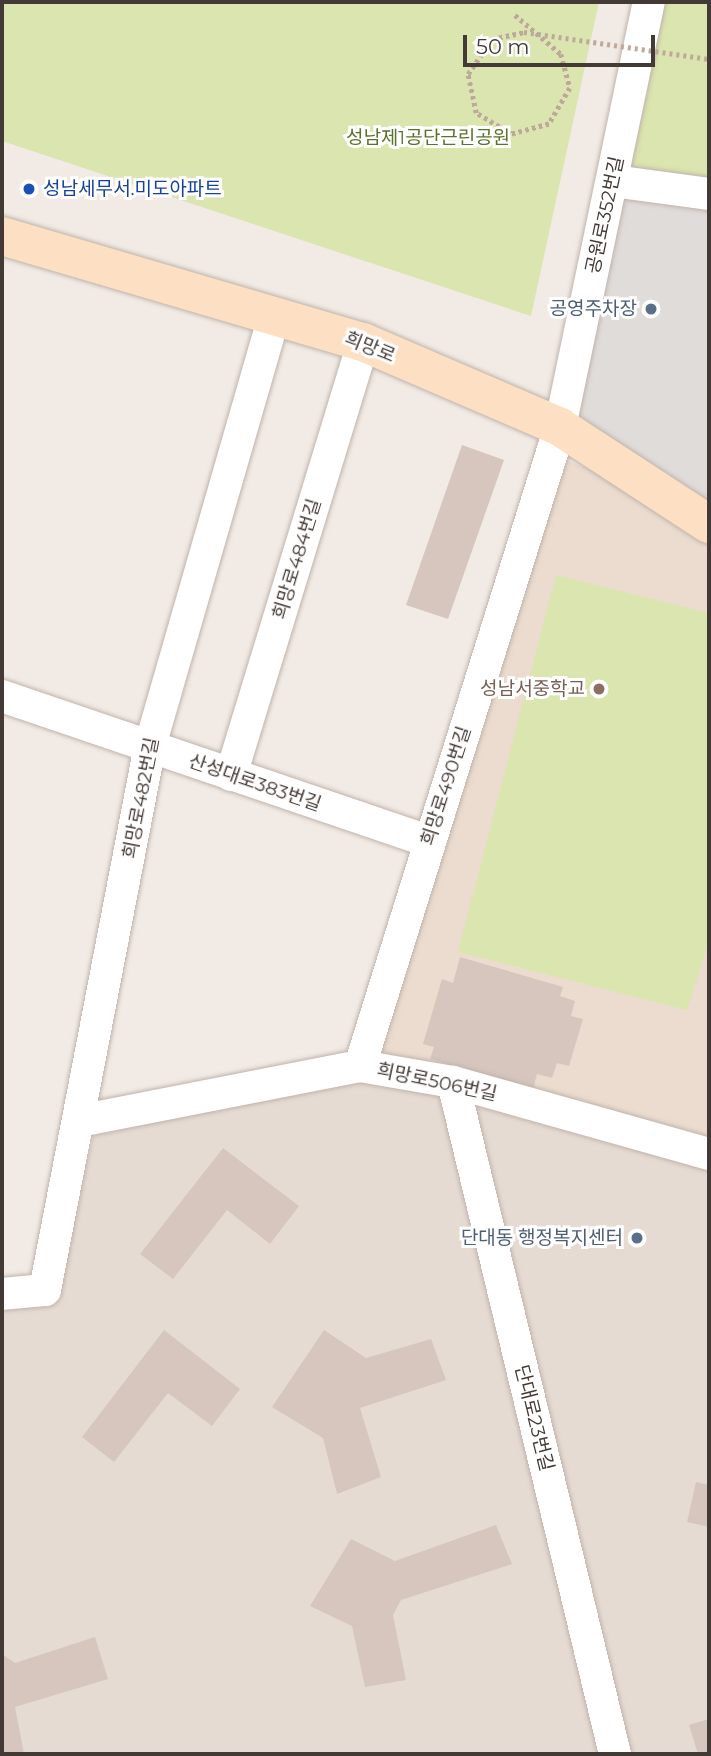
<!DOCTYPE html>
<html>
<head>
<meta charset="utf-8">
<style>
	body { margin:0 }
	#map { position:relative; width:711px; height:1756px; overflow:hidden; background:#f2ebe5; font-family:Montserrat,"Noto Sans KR",sans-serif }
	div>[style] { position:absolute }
	.residential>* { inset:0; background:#e6dbd3 }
	.education>* { inset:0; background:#ebdccf }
	.green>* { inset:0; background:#dbe5af }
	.parking>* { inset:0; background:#e0dcda }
	.building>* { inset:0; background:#d6c6be }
	.path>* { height:4.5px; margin-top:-2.25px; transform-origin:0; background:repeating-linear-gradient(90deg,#bea89a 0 3.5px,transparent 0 7px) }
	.roads { filter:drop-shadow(0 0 2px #c0b3ab) drop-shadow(0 0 2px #c0b3ab) }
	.minor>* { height:32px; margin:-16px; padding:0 16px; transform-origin:16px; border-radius:16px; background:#fff }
	.secondary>* { height:38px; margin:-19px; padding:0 19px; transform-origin:19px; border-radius:19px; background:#fde0c4 }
	.path-bridge>* { height:4.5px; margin-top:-2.25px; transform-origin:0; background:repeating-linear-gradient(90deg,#bea89a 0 3.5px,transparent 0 7px) }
	.dots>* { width:19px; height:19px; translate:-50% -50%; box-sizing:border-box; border:4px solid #fff; border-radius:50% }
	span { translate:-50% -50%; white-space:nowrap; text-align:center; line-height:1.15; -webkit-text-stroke:6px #fff; paint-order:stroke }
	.park-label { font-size:19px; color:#59742a }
	.transit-label { font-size:19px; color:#164399 }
	.left { translate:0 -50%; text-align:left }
	.street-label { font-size:19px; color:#443a35 }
	.service-label { font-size:19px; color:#4e5e75 }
	.right { translate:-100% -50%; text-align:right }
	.education-label { font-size:19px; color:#785e54 }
	.frame { position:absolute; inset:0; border:4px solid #443a35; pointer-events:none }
	.scale { position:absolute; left:463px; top:35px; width:192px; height:32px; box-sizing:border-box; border:4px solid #443a35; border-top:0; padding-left:9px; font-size:21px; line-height:24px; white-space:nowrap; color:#443a35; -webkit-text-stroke:5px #fff; paint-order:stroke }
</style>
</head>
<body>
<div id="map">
	<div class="residential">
		<i style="clip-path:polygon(360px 1066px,709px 1154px,709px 1754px,2px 1754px,2px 1304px,53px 1297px,96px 1127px)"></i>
	</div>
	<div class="education">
		<i style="clip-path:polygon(557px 457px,651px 492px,709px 530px,709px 1154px,379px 1053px)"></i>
	</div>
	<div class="green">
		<i style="clip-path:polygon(2px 2px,599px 2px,531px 316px,2px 141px)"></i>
		<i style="clip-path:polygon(659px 2px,709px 2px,709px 184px,624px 172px)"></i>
		<i style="clip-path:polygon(556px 575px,709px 613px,709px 939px,687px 1010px,458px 952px)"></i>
	</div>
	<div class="parking">
		<i style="clip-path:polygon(613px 181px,709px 195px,709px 505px,576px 423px)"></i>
	</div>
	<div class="building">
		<i style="clip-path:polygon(462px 445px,504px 460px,448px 619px,406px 605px)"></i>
		<i style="clip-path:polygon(460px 957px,563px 987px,560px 996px,575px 1001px,571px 1016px,583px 1019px,569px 1066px,557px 1063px,552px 1078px,537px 1074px,533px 1089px,430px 1059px,434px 1047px,423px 1044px,442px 979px,453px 983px)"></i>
		<i style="clip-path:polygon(223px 1148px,299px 1206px,270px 1244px,227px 1210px,173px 1279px,140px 1254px)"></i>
		<i style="clip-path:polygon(164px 1330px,240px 1389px,212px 1426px,168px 1393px,114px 1462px,82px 1437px)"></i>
		<i style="clip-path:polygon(324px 1330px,366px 1358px,431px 1339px,446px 1380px,360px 1408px,381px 1477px,337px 1494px,323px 1438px,272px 1407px)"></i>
		<i style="clip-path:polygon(696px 1482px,709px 1485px,709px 1527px,687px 1522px)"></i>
		<i style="clip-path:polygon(496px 1525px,512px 1564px,401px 1600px,393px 1615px,406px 1680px,365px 1687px,352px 1626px,310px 1606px,351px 1539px,395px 1561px)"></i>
		<i style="clip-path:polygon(95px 1637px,108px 1679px,15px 1707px,24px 1754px,2px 1754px,2px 1654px,15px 1663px)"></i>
		<i style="clip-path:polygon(709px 1719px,709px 1754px,698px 1754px,689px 1725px)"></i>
	</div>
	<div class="path">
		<i style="left:515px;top:15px;width:60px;rotate:40.3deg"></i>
		<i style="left:561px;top:54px;width:35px;rotate:75deg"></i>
		<i style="left:570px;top:88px;width:42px;rotate:120.3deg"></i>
		<i style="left:549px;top:124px;width:39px;rotate:165deg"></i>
		<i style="left:511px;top:134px;width:41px;rotate:-149deg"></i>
		<i style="left:476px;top:113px;width:40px;rotate:-102deg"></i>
		<i style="left:468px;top:74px;width:42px;rotate:-55.6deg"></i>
		<i style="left:492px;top:39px;width:33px;rotate:-12deg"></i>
	</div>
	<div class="roads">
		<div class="minor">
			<i style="left:613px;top:181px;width:97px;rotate:7.7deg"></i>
			<i style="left:2px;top:696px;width:450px;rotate:18.8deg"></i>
			<i style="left:231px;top:775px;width:453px;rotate:-73deg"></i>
			<i style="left:360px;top:1066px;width:670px;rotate:-72.62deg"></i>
			<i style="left:560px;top:427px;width:434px;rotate:-78.2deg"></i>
			<i style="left:453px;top:1082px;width:691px;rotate:76.45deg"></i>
			<i style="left:79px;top:1121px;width:286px;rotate:-11.1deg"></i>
			<i style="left:360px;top:1066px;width:94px;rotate:9.8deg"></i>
			<i style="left:453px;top:1082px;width:266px;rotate:15.7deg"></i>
			<i style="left:2px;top:1294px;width:43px;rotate:-5.3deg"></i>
			<i style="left:45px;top:1290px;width:554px;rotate:-79.08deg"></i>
			<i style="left:150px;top:746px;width:450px;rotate:-73.9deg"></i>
		</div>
		<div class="secondary">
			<i style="left:2px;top:236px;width:376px;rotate:16.4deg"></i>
			<i style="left:363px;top:342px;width:215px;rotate:23.3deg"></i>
			<i style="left:560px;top:427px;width:178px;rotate:33.1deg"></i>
		</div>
	</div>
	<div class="path-bridge">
		<i style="left:524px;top:32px;width:187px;rotate:8.3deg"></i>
	</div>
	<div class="dots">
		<i style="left:29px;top:189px;background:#1a4fb4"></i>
		<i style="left:651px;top:309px;background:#5c6f8a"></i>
		<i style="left:599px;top:689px;background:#8d6e63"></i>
		<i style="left:637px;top:1238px;background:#5c6f8a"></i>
	</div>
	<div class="park-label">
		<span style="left:428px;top:138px">성남제1공단근린공원</span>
	</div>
	<div class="transit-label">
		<span class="left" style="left:43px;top:189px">성남세무서.미도아파트</span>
	</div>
	<div class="street-label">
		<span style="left:605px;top:215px;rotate:-78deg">공원로352번길</span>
		<span style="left:370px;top:347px;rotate:22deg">희망로</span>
		<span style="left:297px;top:559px;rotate:-73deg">희망로484번길</span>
		<span style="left:255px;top:783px;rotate:19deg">산성대로383번길</span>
		<span style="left:446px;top:786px;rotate:-72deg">희망로490번길</span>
		<span style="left:141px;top:798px;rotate:-79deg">희망로482번길</span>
		<span style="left:437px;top:1082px;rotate:12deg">희망로506번길</span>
		<span style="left:534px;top:1418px;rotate:76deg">단대로23번길</span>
	</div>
	<div class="service-label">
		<span class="right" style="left:637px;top:309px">공영주차장</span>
		<span class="right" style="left:623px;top:1238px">단대동 행정복지센터</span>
	</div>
	<div class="education-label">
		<span class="right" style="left:585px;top:689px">성남서중학교</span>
	</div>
	<div class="frame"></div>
	<div class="scale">50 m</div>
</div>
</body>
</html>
